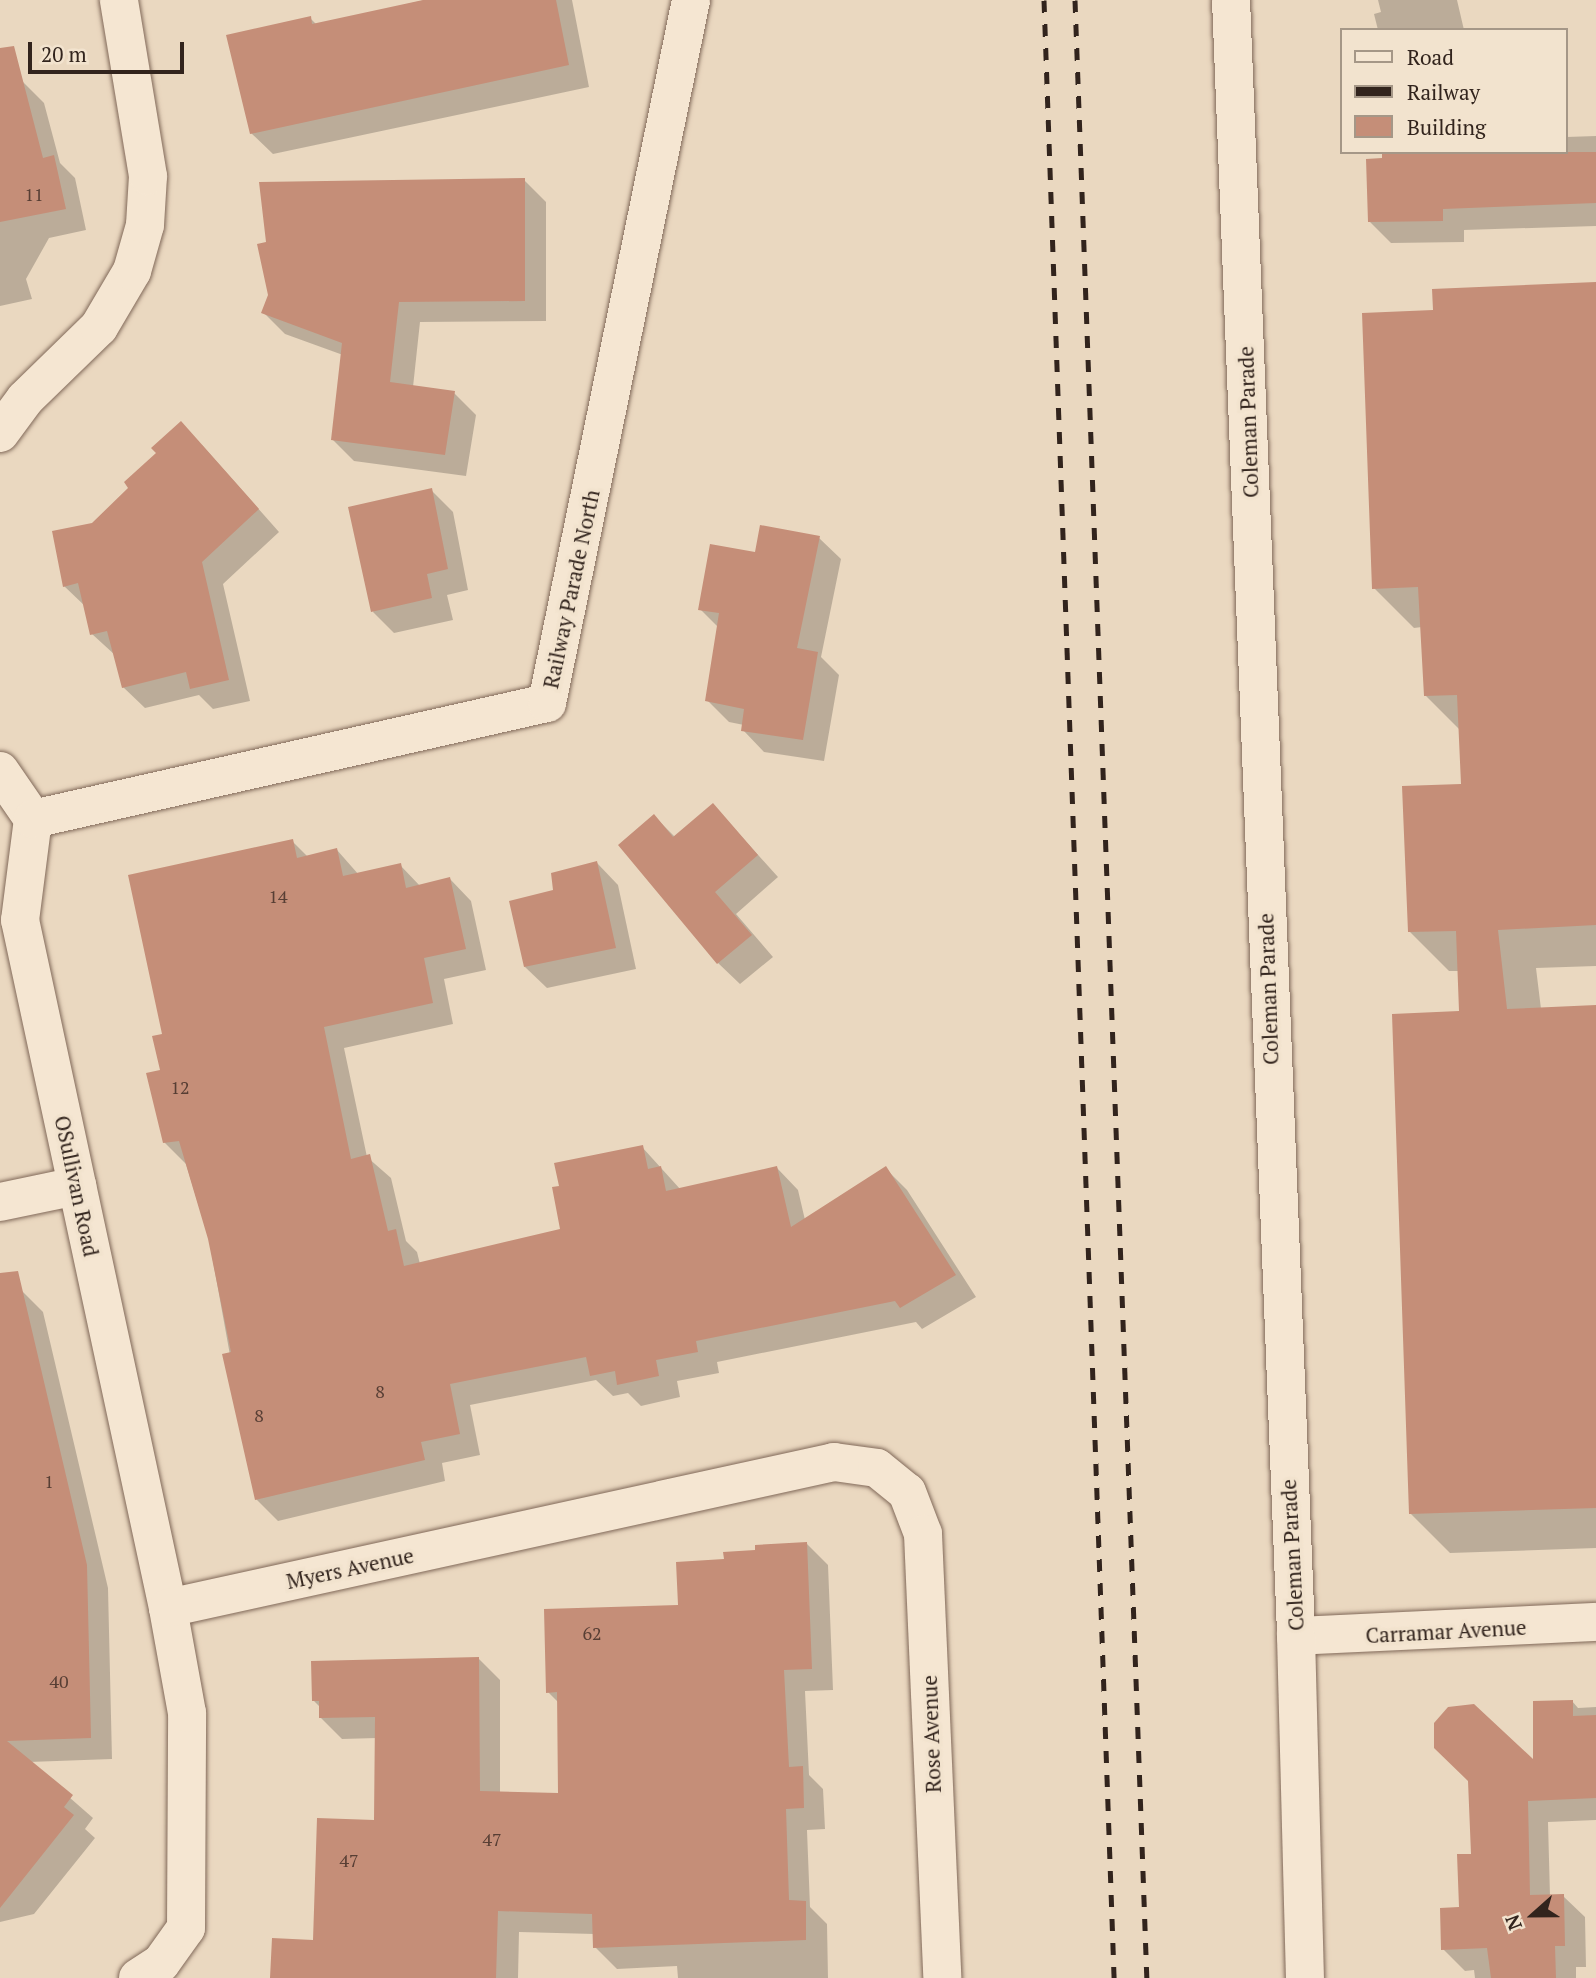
<!DOCTYPE html>
<html>
<head>
<meta charset="utf-8">
<style>
	body { margin:0 }
	#map { position:relative; width:1596px; height:1978px; overflow:hidden; background:#ead8c0; font-family:"PT Serif",serif }
	div>[style] { position:absolute }
	.shadow>* { inset:0; background:#0003 }
	.building>* { inset:0; background:#c58e78 }
	.roads { filter:drop-shadow(0 0 2px #816959) drop-shadow(0 0 2px #816959) }
	.minor>* { height:38px; margin:-19px; padding:0 19px; transform-origin:19px; border-radius:19px; background:#f5e6d2 }
	.tertiary>* { height:38px; margin:-19px; padding:0 19px; transform-origin:19px; border-radius:19px; background:#f5e6d2 }
	.rail>* { height:5px; margin-top:-2.5px; transform-origin:0; background:repeating-linear-gradient(90deg,#32241d 0 12px,transparent 0 24px) }
	span { translate:-50% -50%; white-space:nowrap; text-align:center; line-height:1.15; -webkit-text-stroke:7px #f2e3ce; paint-order:stroke }
	.number-label { font-size:18px; color:#573e34 }
	.number-label span { -webkit-text-stroke-width:0 }
	.street-label { font-size:21px; color:#32241d }
	.legend { position:absolute; left:1340px; top:28px; width:228px; height:126px; box-sizing:border-box; background:#f2e3ce; border:2px solid #a59787; margin:0; padding:9px 12px; list-style:none; font-size:21px; color:#32241d }
	.legend li { display:flex; align-items:center; gap:14px; height:35px }
	.legend b { width:35px; border:2px solid #a59787 }
	.north { position:absolute; left:1498px; top:1880px; width:70px; height:70px; -webkit-text-stroke:5px #f2e3ce; paint-order:stroke; rotate:249deg; font-size:19px; font-weight:700; line-height:28px; text-align:center; color:#32241d }
	.north::after { content:''; display:block; margin:auto; width:24px; height:32px; background:#32241d; clip-path:polygon(50% 0,100% 100%,50% 72%,0 100%) }
	.scale { position:absolute; left:28px; top:42px; width:156px; height:32px; box-sizing:border-box; border:4px solid #32241d; border-top:0; padding-left:9px; font-size:21px; line-height:24px; white-space:nowrap; color:#32241d; -webkit-text-stroke:5px #f2e3ce; paint-order:stroke }
</style>
</head>
<body>
<div id="map">
	<div class="shadow">
		<i style="clip-path:polygon(425px 0,572px 0,589px 87px,273px 154px,251px 133px,310px 18px,317px 25px)"></i>
		<i style="clip-path:polygon(1378px 0,1457px 0,1464px 30px,1378px 30px,1374px 14px,1381px 12px)"></i>
		<i style="clip-path:polygon(22px 81px,44px 103px,60px 163px,75px 178px,86px 230px,49px 238px,26px 279px,32px 299px,0 306px,0 86px)"></i>
		<i style="clip-path:polygon(1596px 136px,1596px 226px,1464px 230px,1464px 242px,1391px 243px,1370px 222px,1566px 152px,1566px 137px)"></i>
		<i style="clip-path:polygon(524px 180px,546px 202px,546px 321px,420px 322px,413px 387px,454px 393px,476px 415px,466px 476px,354px 461px,332px 439px,343px 355px,285px 334px,263px 312px)"></i>
		<i style="clip-path:polygon(1596px 285px,1596px 966px,1536px 968px,1541px 1009px,1596px 1007px,1596px 1548px,1450px 1553px,1410px 1513px,1461px 1012px,1459px 971px,1449px 971px,1410px 932px,1463px 785px,1460px 730px,1425px 695px,1422px 627px,1414px 628px,1374px 588px,1435px 311px)"></i>
		<i style="clip-path:polygon(202px 445px,279px 532px,223px 584px,250px 701px,213px 709px,199px 695px,145px 708px,123px 687px,115px 655px,92px 634px,86px 607px,64px 586px,93px 524px)"></i>
		<i style="clip-path:polygon(431px 490px,453px 512px,468px 590px,447px 595px,453px 620px,394px 633px,373px 612px)"></i>
		<i style="clip-path:polygon(819px 538px,841px 559px,821px 657px,839px 675px,824px 761px,764px 752px,743px 730px,744px 725px,729px 722px,707px 700px,718px 627px,700px 609px,757px 554px)"></i>
		<i style="clip-path:polygon(713px 805px,778px 877px,736px 914px,773px 957px,740px 984px,718px 963px,654px 816px,675px 837px)"></i>
		<i style="clip-path:polygon(292px 841px,308px 857px,337px 850px,359px 875px,400px 865px,421px 887px,450px 879px,471px 901px,486px 970px,444px 979px,453px 1024px,344px 1048px,367px 1157px,391px 1178px,406px 1241px,417px 1252px,420px 1264px,562px 1231px,561px 1187px,642px 1147px,681px 1190px,777px 1168px,798px 1190px,805px 1220px,885px 1168px,907px 1190px,976px 1297px,922px 1329px,916px 1322px,717px 1362px,719px 1373px,677px 1381px,680px 1397px,641px 1406px,628px 1393px,613px 1396px,596px 1380px,470px 1405px,480px 1455px,442px 1463px,445px 1481px,278px 1521px,256px 1499px,209px 1239px,186px 1164px,164px 1142px,162px 1071px,164px 1035px)"></i>
		<i style="clip-path:polygon(597px 863px,618px 885px,636px 969px,547px 988px,525px 967px,555px 891px)"></i>
		<i style="clip-path:polygon(22px 1291px,43px 1312px,108px 1588px,112px 1759px,29px 1762px,93px 1818px,85px 1829px,95px 1838px,34px 1914px,0 1922px,0 1296px)"></i>
		<i style="clip-path:polygon(807px 1544px,828px 1565px,833px 1690px,805px 1691px,809px 1775px,823px 1789px,825px 1829px,807px 1830px,810px 1907px,827px 1924px,828px 1978px,678px 1978px,677px 1966px,617px 1969px,595px 1947px,594px 1934px,519px 1932px,518px 1978px,272px 1978px,315px 1941px,376px 1822px,377px 1738px,342px 1739px,320px 1717px,320px 1707px,314px 1701px,478px 1658px,500px 1680px,500px 1793px,560px 1795px,559px 1703px,548px 1692px,680px 1606px,726px 1560px)"></i>
		<i style="clip-path:polygon(1572px 1701px,1578px 1708px,1596px 1707px,1596px 1820px,1548px 1822px,1550px 1896px,1563px 1896px,1585px 1917px,1586px 1967px,1576px 1967px,1576px 1978px,1475px 1978px,1474px 1970px,1465px 1971px,1443px 1949px,1460px 1909px,1473px 1856px)"></i>
	</div>
	<div class="building">
		<i style="clip-path:polygon(423px 0,556px 0,569px 65px,250px 134px,226px 35px,311px 16px,312px 24px)"></i>
		<i style="clip-path:polygon(14px 46px,43px 158px,54px 155px,66px 209px,0 222px,0 48px)"></i>
		<i style="clip-path:polygon(1382px 152px,1596px 152px,1596px 203px,1443px 209px,1443px 221px,1368px 222px,1366px 159px,1382px 158px)"></i>
		<i style="clip-path:polygon(525px 178px,525px 301px,399px 302px,390px 382px,455px 391px,445px 455px,331px 440px,342px 343px,261px 313px,268px 295px,257px 244px,266px 242px,259px 182px)"></i>
		<i style="clip-path:polygon(1596px 282px,1596px 925px,1498px 930px,1507px 1009px,1596px 1005px,1596px 1508px,1409px 1514px,1392px 1014px,1459px 1011px,1456px 931px,1408px 932px,1402px 786px,1461px 784px,1457px 695px,1424px 696px,1418px 587px,1372px 589px,1362px 313px,1433px 310px,1432px 289px)"></i>
		<i style="clip-path:polygon(181px 421px,259px 509px,202px 562px,229px 680px,190px 689px,186px 672px,122px 688px,107px 631px,90px 635px,78px 583px,63px 587px,52px 531px,92px 523px,128px 488px,124px 482px,156px 453px,151px 448px)"></i>
		<i style="clip-path:polygon(432px 488px,448px 569px,427px 574px,432px 598px,371px 612px,348px 507px)"></i>
		<i style="clip-path:polygon(760px 525px,820px 536px,797px 648px,818px 652px,803px 740px,741px 731px,744px 709px,705px 701px,719px 613px,698px 610px,710px 544px,755px 552px)"></i>
		<i style="clip-path:polygon(713px 803px,758px 855px,715px 892px,752px 935px,717px 964px,618px 845px,654px 814px,673px 837px)"></i>
		<i style="clip-path:polygon(293px 839px,297px 858px,337px 848px,343px 876px,401px 863px,406px 888px,450px 877px,466px 949px,424px 958px,433px 1003px,324px 1027px,351px 1159px,370px 1154px,388px 1231px,396px 1229px,404px 1266px,560px 1229px,552px 1187px,559px 1186px,554px 1163px,643px 1145px,648px 1169px,661px 1166px,666px 1191px,777px 1166px,791px 1227px,886px 1166px,956px 1275px,900px 1308px,895px 1301px,696px 1341px,698px 1352px,656px 1360px,659px 1376px,617px 1385px,615px 1371px,590px 1376px,586px 1357px,450px 1384px,460px 1434px,421px 1442px,425px 1460px,255px 1500px,222px 1354px,231px 1352px,208px 1239px,179px 1141px,163px 1143px,146px 1073px,160px 1070px,152px 1036px,162px 1034px,128px 875px)"></i>
		<i style="clip-path:polygon(597px 861px,616px 948px,524px 967px,509px 901px,553px 890px,551px 873px)"></i>
		<i style="clip-path:polygon(18px 1271px,87px 1565px,91px 1738px,7px 1741px,73px 1795px,64px 1807px,74px 1815px,0 1908px,0 1273px)"></i>
		<i style="clip-path:polygon(807px 1542px,812px 1669px,784px 1670px,789px 1767px,803px 1766px,804px 1808px,786px 1809px,789px 1900px,806px 1901px,806px 1940px,593px 1948px,592px 1914px,498px 1911px,496px 1978px,270px 1978px,272px 1938px,313px 1940px,317px 1818px,374px 1820px,375px 1717px,319px 1718px,319px 1701px,312px 1701px,311px 1661px,479px 1657px,480px 1791px,558px 1793px,557px 1692px,546px 1693px,544px 1609px,678px 1605px,676px 1562px,724px 1559px,723px 1552px,755px 1550px,755px 1545px)"></i>
		<i style="clip-path:polygon(1573px 1700px,1573px 1716px,1596px 1715px,1596px 1798px,1528px 1801px,1530px 1895px,1564px 1894px,1565px 1946px,1555px 1946px,1556px 1978px,1491px 1978px,1487px 1948px,1441px 1950px,1440px 1908px,1459px 1907px,1457px 1854px,1471px 1854px,1468px 1781px,1434px 1748px,1434px 1723px,1448px 1707px,1474px 1704px,1533px 1759px,1533px 1701px)"></i>
	</div>
	<div class="roads">
		<div class="minor">
			<i style="left:0;top:433px;width:42px;rotate:-53.7deg"></i>
			<i style="left:25px;top:399px;width:103px;rotate:-44.2deg"></i>
			<i style="left:99px;top:327px;width:65px;rotate:-59.5deg"></i>
			<i style="left:132px;top:271px;width:48px;rotate:-74.2deg"></i>
			<i style="left:145px;top:225px;width:49px;rotate:-86.5deg"></i>
			<i style="left:148px;top:176px;width:178px;rotate:-99.4deg"></i>
			<i style="left:0;top:771px;width:58px;rotate:55.5deg"></i>
			<i style="left:33px;top:819px;width:102px;rotate:97.3deg"></i>
			<i style="left:20px;top:920px;width:704px;rotate:77.86deg"></i>
			<i style="left:33px;top:819px;width:527px;rotate:-12.72deg"></i>
			<i style="left:547px;top:703px;width:718px;rotate:-78.42deg"></i>
			<i style="left:0;top:1202px;width:79px;rotate:-11.7deg"></i>
			<i style="left:1296px;top:1636px;width:300px;rotate:-2.7deg"></i>
			<i style="left:138px;top:1978px;width:27px;rotate:-33deg"></i>
			<i style="left:161px;top:1963px;width:43px;rotate:-54.5deg"></i>
			<i style="left:186px;top:1928px;width:215px;rotate:-89.7deg"></i>
			<i style="left:187px;top:1713px;width:107px;rotate:-100.3deg"></i>
			<i style="left:168px;top:1608px;width:682px;rotate:-12.36deg"></i>
			<i style="left:834px;top:1462px;width:43px;rotate:7.9deg"></i>
			<i style="left:877px;top:1468px;width:38px;rotate:39deg"></i>
			<i style="left:907px;top:1492px;width:45px;rotate:69.1deg"></i>
			<i style="left:923px;top:1534px;width:444px;rotate:87.5deg"></i>
		</div>
		<div class="tertiary">
			<i style="left:1231px;top:0;width:1637px;rotate:87.72deg"></i>
			<i style="left:1296px;top:1636px;width:342px;rotate:88.5deg"></i>
		</div>
	</div>
	<div class="rail">
		<i style="left:1044px;top:0;width:1979px;rotate:87.97deg"></i>
		<i style="left:1075px;top:0;width:1979px;rotate:87.92deg"></i>
	</div>
	<div class="number-label">
		<span style="left:34px;top:194px">11</span>
		<span style="left:278px;top:896px">14</span>
		<span style="left:180px;top:1087px">12</span>
		<span style="left:380px;top:1391px">8</span>
		<span style="left:259px;top:1415px">8</span>
		<span style="left:49px;top:1481px">1</span>
		<span style="left:592px;top:1633px">62</span>
		<span style="left:59px;top:1681px">40</span>
		<span style="left:492px;top:1839px">47</span>
		<span style="left:349px;top:1860px">47</span>
	</div>
	<div class="street-label">
		<span style="left:1248px;top:422px;rotate:-92deg">Coleman Parade</span>
		<span style="left:571px;top:589px;rotate:-78deg">Railway Parade North</span>
		<span style="left:1268px;top:989px;rotate:-92deg">Coleman Parade</span>
		<span style="left:77px;top:1186px;rotate:78deg">OSullivan Road</span>
		<span style="left:1292px;top:1555px;rotate:-93deg">Coleman Parade</span>
		<span style="left:350px;top:1568px;rotate:-12deg">Myers Avenue</span>
		<span style="left:1446px;top:1631px;rotate:-3deg">Carramar Avenue</span>
		<span style="left:931px;top:1734px;rotate:-92deg">Rose Avenue</span>
	</div>
	<ul class="legend">
	<li><b style="height:9px;background:#f5e6d2"></b>Road</li>
	<li><b style="height:9px;background:#32241d"></b>Railway</li>
	<li><b style="height:19px;background:#c58e78"></b>Building</li>
	</ul>
	<div class="north">N</div>
	<div class="scale">20 m</div>
</div>
</body>
</html>
